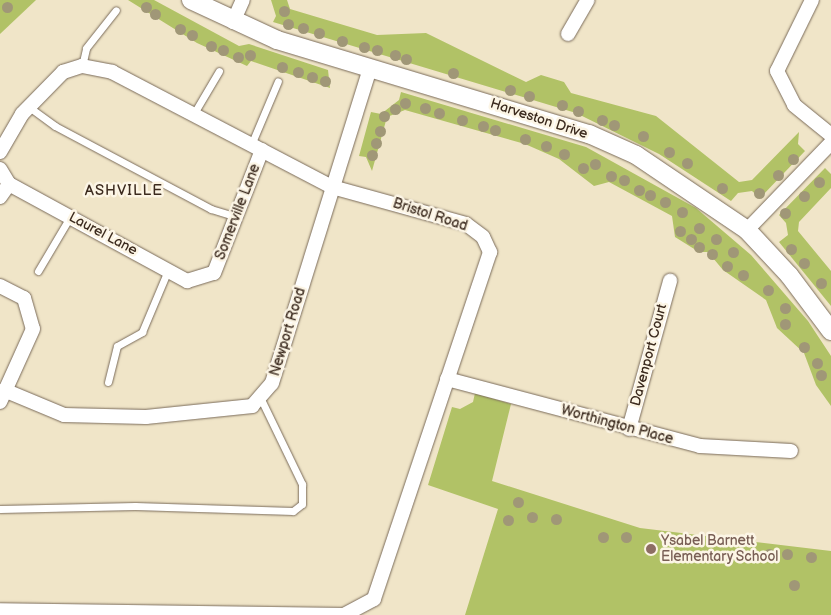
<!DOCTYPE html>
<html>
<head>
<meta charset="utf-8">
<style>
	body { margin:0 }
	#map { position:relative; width:831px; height:615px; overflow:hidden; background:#f0e5c8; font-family:"Balsamiq Sans",sans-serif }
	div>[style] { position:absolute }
	.green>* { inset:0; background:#b1c266 }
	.roads { filter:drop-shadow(0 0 1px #7a6b5a) drop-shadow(0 0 1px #7a6b5a) }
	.service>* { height:7px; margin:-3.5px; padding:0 3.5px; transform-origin:3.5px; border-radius:3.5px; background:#fff }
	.minor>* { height:14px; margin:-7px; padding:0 7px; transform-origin:7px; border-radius:7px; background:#fff }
	.tertiary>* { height:18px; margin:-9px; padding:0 9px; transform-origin:9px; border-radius:9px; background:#fff }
	.trees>* { width:11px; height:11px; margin:-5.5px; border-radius:50%; background:#a09777 }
	.dots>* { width:14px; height:14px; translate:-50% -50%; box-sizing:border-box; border:2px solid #fcf5e5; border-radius:50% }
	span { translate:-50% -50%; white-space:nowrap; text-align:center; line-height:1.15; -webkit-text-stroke:5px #fcf5e5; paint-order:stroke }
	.street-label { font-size:14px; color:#3b2a1e }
	.education-label { font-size:14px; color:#785e54 }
	.left { translate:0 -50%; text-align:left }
	.neighbourhood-label { font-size:15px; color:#3b2a1e; letter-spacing:1px }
</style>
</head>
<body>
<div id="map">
	<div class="green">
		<i style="clip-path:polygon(0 0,36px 0,0 34px)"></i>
		<i style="clip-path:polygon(128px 0,154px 0,239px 46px,249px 44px,328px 70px,330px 88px,251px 61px,247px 66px,197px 43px)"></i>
		<i style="clip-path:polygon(271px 0,287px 0,290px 9px,377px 35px,426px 33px,526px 82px,541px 75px,564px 82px,571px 93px,656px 116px,739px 182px,752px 180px,799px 132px,798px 144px,805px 151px,760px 198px,752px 191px,738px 193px,731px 201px,659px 154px,576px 113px,273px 22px,276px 16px)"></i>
		<i style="clip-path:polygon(401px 92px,586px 147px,696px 208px,751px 255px,808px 321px,831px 356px,831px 406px,816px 385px,804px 353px,777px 328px,766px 300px,723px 270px,708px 252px,699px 252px,675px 237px,672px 216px,609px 182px,594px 186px,559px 159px,525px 144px,405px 110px,387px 117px,372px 171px,366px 157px,359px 156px,371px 112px,381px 114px,399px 100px)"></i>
		<i style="clip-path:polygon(825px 168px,831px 174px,831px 188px,799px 222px,798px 231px,831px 271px,831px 306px,779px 242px,788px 235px,786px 223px,779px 215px)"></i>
		<i style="clip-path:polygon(475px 393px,511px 404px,492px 481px,640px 528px,831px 551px,831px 615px,465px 615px,498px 509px,428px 485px,452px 407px,460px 409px,473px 402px)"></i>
	</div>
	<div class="roads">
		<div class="service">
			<i style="left:82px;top:66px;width:18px;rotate:-77deg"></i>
			<i style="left:86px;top:48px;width:48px;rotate:-51.7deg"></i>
			<i style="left:29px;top:107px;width:32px;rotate:36deg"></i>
			<i style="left:55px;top:126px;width:177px;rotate:28deg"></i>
			<i style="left:211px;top:209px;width:27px;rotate:17deg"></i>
			<i style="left:193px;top:115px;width:51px;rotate:-59.4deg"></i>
			<i style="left:251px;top:145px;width:69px;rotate:-67.1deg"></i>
			<i style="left:38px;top:271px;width:63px;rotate:-59.3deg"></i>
			<i style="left:108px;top:382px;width:37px;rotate:-76deg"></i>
			<i style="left:117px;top:346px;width:29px;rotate:-29deg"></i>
			<i style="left:142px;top:332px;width:67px;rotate:-67.2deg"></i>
			<i style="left:0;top:509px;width:135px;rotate:-1.3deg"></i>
			<i style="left:135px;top:506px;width:158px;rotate:1.8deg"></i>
			<i style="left:293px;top:511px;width:11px;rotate:-38deg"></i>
			<i style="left:302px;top:504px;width:20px;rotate:-90deg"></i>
			<i style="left:302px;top:484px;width:97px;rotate:-115.8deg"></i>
		</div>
		<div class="minor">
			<i style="left:812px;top:0;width:79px;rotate:116.2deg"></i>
			<i style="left:777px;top:71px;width:38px;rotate:63deg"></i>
			<i style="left:794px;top:105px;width:48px;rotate:39deg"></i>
			<i style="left:233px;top:22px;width:24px;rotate:-66deg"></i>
			<i style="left:568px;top:34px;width:39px;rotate:-60deg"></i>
			<i style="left:0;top:152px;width:44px;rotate:-59.9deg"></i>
			<i style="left:22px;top:114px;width:59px;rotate:-45.7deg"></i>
			<i style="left:63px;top:72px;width:20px;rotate:-18deg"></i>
			<i style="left:82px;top:66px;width:31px;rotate:11deg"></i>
			<i style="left:112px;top:72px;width:248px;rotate:27.6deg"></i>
			<i style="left:332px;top:187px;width:139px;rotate:15.4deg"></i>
			<i style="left:466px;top:224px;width:21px;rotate:37deg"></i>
			<i style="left:483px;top:237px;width:17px;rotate:65deg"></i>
			<i style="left:490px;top:252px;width:366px;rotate:108.5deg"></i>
			<i style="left:374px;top:599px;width:34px;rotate:152deg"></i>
			<i style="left:344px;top:615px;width:344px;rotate:-179.2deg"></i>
			<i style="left:0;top:169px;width:17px;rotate:59deg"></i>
			<i style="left:9px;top:184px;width:203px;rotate:28.6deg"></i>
			<i style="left:187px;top:281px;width:28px;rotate:-17deg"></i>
			<i style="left:214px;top:273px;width:132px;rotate:-68.7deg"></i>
			<i style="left:0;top:197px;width:16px;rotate:-55deg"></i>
			<i style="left:747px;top:230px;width:121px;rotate:-46deg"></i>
			<i style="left:0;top:286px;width:27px;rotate:27deg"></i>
			<i style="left:24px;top:298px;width:32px;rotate:74deg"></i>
			<i style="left:33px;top:329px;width:80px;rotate:114.3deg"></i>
			<i style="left:447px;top:379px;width:262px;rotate:14.8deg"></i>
			<i style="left:700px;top:446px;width:91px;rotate:3.1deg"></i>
			<i style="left:4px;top:390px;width:65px;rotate:22.6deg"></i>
			<i style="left:64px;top:415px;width:82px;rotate:1.4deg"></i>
			<i style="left:146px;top:417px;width:107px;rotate:-5.9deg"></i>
			<i style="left:252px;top:406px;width:30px;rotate:-49deg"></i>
			<i style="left:272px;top:383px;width:330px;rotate:-72.7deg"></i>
			<i style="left:629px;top:429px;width:154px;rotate:-74.5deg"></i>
		</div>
		<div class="tertiary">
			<i style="left:191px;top:0;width:95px;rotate:24.9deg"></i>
			<i style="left:277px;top:40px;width:326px;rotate:16.8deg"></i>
			<i style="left:589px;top:134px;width:51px;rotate:24.1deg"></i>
			<i style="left:636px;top:155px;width:134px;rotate:34deg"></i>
			<i style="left:747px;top:230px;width:62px;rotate:47deg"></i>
			<i style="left:789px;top:275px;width:70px;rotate:53.1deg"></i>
		</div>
	</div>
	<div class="trees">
		<i style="left:7px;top:7px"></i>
		<i style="left:146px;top:7px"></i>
		<i style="left:284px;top:11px"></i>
		<i style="left:155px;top:14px"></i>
		<i style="left:288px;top:24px"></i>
		<i style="left:303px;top:28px"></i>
		<i style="left:180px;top:29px"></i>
		<i style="left:319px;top:33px"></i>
		<i style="left:192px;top:35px"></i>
		<i style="left:342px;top:41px"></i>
		<i style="left:211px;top:46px"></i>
		<i style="left:364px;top:47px"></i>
		<i style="left:223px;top:50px"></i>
		<i style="left:377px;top:50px"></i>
		<i style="left:250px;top:55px"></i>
		<i style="left:395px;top:55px"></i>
		<i style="left:238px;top:57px"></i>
		<i style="left:406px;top:59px"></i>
		<i style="left:282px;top:67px"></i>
		<i style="left:298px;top:72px"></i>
		<i style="left:453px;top:73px"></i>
		<i style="left:312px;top:77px"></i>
		<i style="left:325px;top:81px"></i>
		<i style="left:510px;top:90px"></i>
		<i style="left:529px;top:96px"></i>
		<i style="left:405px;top:103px"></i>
		<i style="left:562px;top:105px"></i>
		<i style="left:425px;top:108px"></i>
		<i style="left:395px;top:109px"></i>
		<i style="left:578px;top:111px"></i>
		<i style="left:439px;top:113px"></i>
		<i style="left:384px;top:116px"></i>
		<i style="left:462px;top:120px"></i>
		<i style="left:602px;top:120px"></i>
		<i style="left:614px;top:125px"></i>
		<i style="left:483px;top:126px"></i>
		<i style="left:495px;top:130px"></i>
		<i style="left:380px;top:131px"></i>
		<i style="left:643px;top:136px"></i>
		<i style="left:525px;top:139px"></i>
		<i style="left:376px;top:143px"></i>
		<i style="left:546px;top:146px"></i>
		<i style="left:669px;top:152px"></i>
		<i style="left:564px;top:154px"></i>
		<i style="left:372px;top:155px"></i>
		<i style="left:793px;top:159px"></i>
		<i style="left:687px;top:163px"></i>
		<i style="left:595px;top:164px"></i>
		<i style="left:583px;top:168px"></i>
		<i style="left:778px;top:175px"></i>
		<i style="left:611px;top:176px"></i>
		<i style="left:624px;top:180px"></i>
		<i style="left:819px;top:182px"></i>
		<i style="left:722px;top:188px"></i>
		<i style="left:639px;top:190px"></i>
		<i style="left:759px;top:193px"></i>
		<i style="left:650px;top:195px"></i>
		<i style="left:804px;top:196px"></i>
		<i style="left:665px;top:202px"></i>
		<i style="left:682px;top:212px"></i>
		<i style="left:785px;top:213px"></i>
		<i style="left:699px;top:228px"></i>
		<i style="left:680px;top:231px"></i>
		<i style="left:691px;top:239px"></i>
		<i style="left:716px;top:239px"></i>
		<i style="left:699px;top:247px"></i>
		<i style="left:791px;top:249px"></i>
		<i style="left:733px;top:252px"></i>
		<i style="left:712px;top:254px"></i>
		<i style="left:804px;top:263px"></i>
		<i style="left:727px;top:266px"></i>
		<i style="left:743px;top:275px"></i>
		<i style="left:821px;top:283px"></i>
		<i style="left:768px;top:290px"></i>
		<i style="left:785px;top:308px"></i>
		<i style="left:785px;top:324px"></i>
		<i style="left:804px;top:347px"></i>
		<i style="left:817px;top:363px"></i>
		<i style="left:821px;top:375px"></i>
		<i style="left:518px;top:502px"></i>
		<i style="left:532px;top:517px"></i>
		<i style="left:556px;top:519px"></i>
		<i style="left:508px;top:520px"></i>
		<i style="left:603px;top:537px"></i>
		<i style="left:626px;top:537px"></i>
		<i style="left:769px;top:554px"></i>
		<i style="left:787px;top:554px"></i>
		<i style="left:811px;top:557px"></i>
		<i style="left:794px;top:585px"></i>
	</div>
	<div class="dots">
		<i style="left:651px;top:549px;background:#8d6e63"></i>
	</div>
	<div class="street-label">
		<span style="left:539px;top:119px;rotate:18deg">Harveston Drive</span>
		<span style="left:238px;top:212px;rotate:-69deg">Somerville Lane</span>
		<span style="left:430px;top:215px;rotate:18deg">Bristol Road</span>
		<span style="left:103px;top:234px;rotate:28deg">Laurel Lane</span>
		<span style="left:288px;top:332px;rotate:-73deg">Newport Road</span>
		<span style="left:649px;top:355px;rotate:-75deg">Davenport Court</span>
		<span style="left:617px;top:425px;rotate:15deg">Worthington Place</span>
	</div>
	<div class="education-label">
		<span class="left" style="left:661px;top:549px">Ysabel Barnett<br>Elementary School</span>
	</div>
	<div class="neighbourhood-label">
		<span style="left:124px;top:191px">ASHVILLE</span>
	</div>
</div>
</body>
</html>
